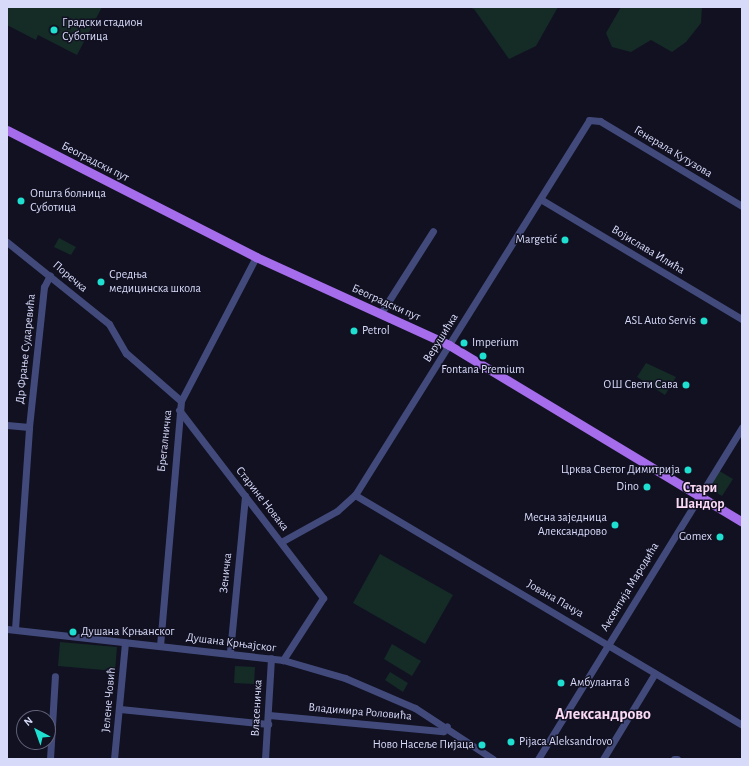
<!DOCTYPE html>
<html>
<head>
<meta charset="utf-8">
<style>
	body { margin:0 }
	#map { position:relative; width:749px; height:766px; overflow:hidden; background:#112; font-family:"Alegreya Sans",sans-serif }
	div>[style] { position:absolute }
	.green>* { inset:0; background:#152b26 }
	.minor>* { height:7px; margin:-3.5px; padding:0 3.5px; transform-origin:3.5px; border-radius:3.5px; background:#424a7b }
	.major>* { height:9px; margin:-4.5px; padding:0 4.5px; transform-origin:4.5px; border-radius:4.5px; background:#a56deb }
	.dots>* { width:11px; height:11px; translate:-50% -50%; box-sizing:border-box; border:2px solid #112; border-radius:50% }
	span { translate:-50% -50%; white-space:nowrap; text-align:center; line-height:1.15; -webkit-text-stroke:3px #112; paint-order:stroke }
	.poi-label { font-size:12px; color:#d8dafa }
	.left { translate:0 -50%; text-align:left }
	.right { translate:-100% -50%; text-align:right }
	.street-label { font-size:12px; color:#d8dafa }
	.quarter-label { font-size:14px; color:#fad9f4; font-weight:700 }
	.district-label { font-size:16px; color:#fad9f4; font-weight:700 }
	.frame { position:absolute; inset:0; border:8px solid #d8dafa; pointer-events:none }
	.north { position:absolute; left:16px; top:710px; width:40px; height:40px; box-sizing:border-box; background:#112; border:1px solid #616178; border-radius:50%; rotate:319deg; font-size:11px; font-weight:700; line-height:16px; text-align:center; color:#d8dafa }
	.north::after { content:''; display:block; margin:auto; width:14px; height:18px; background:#1edfd0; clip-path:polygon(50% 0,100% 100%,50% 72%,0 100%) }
</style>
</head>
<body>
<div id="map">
	<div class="green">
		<i style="clip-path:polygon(7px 7px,102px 7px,77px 55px,38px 35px,36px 40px,7px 25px)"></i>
		<i style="clip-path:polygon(468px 7px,558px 7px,536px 46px,509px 59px,474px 9px)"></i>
		<i style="clip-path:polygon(621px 7px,702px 7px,701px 23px,686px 42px,672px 52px,651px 40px,631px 52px,612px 47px,606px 33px)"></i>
		<i style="clip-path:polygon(59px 238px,76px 247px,71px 255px,54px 247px)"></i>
		<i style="clip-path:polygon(646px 363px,676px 377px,665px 395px,637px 377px)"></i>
		<i style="clip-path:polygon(716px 469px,733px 479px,722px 496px,706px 487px)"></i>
		<i style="clip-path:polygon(380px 554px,453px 595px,425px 644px,353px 603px)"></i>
		<i style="clip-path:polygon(60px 642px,117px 647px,115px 671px,58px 666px)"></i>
		<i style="clip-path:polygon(392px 644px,421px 661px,412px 676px,384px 659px)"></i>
		<i style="clip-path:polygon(235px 666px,255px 667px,254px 684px,234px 683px)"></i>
		<i style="clip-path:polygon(390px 672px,408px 683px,403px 692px,385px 680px)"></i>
	</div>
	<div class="minor">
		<i style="left:542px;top:200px;width:233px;rotate:30.8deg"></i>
		<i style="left:7px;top:242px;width:131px;rotate:38.8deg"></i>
		<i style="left:109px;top:324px;width:34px;rotate:60deg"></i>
		<i style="left:126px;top:353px;width:73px;rotate:41.1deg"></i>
		<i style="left:381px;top:313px;width:97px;rotate:-57.6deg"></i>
		<i style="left:179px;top:410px;width:237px;rotate:52.5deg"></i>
		<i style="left:323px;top:598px;width:74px;rotate:122.8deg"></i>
		<i style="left:7px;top:425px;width:22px;rotate:5deg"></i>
		<i style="left:355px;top:495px;width:450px;rotate:30.7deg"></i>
		<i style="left:281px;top:542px;width:64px;rotate:-29deg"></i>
		<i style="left:337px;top:511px;width:24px;rotate:-42deg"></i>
		<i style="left:355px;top:495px;width:442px;rotate:-58deg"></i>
		<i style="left:589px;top:120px;width:11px;rotate:5deg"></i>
		<i style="left:600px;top:121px;width:165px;rotate:30.9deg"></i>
		<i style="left:7px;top:629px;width:278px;rotate:6.4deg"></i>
		<i style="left:283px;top:660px;width:65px;rotate:16.2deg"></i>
		<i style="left:345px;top:678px;width:76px;rotate:23.2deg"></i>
		<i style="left:415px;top:708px;width:93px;rotate:33.2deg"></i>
		<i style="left:15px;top:629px;width:202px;rotate:-86deg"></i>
		<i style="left:29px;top:427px;width:141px;rotate:-83.9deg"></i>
		<i style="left:44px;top:287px;width:13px;rotate:-63deg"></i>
		<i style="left:160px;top:646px;width:246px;rotate:-85.1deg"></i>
		<i style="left:181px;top:401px;width:162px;rotate:-62.5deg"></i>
		<i style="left:230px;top:652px;width:157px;rotate:-84.5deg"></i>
		<i style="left:120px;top:709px;width:149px;rotate:5.8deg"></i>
		<i style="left:269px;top:715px;width:175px;rotate:5.3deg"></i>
		<i style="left:443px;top:731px;width:6px;rotate:-51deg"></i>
		<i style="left:50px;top:759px;width:83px;rotate:-86.6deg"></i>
		<i style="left:114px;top:759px;width:117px;rotate:-84.6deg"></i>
		<i style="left:265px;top:759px;width:101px;rotate:-86.6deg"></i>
		<i style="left:538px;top:759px;width:390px;rotate:-58.4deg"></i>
		<i style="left:603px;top:759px;width:100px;rotate:-58.8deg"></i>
		<i style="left:674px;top:759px;width:3px"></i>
	</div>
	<div class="major">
		<i style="left:7px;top:130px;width:280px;rotate:27deg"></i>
		<i style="left:256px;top:257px;width:212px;rotate:24.5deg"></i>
		<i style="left:449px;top:345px;width:342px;rotate:31.1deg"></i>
	</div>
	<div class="dots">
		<i style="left:54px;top:30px;background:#1edfd0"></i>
		<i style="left:21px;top:201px;background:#1edfd0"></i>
		<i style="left:565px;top:240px;background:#1edfd0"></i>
		<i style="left:101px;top:282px;background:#1edfd0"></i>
		<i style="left:704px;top:321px;background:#1edfd0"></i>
		<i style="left:354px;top:331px;background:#1edfd0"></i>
		<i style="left:464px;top:343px;background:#1edfd0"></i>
		<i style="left:483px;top:356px;background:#1edfd0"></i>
		<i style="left:686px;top:385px;background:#1edfd0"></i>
		<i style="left:688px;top:470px;background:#1edfd0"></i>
		<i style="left:647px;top:487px;background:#1edfd0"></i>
		<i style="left:615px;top:525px;background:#1edfd0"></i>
		<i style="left:720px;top:537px;background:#1edfd0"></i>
		<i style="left:73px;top:632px;background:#1edfd0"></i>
		<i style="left:561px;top:683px;background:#1edfd0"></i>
		<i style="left:511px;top:742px;background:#1edfd0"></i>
		<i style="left:482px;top:745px;background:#1edfd0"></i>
	</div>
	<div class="poi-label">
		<span class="left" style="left:62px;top:30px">Градски стадион<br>Суботица</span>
		<span class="left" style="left:30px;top:201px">Општа болница<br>Суботица</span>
		<span class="right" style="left:557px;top:240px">Margetić</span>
		<span class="left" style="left:109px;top:282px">Средња<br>медицинска школа</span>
		<span class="right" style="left:696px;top:321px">ASL Auto Servis</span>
		<span class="left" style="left:362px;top:331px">Petrol</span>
		<span class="left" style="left:472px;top:343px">Imperium</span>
		<span style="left:483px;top:370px">Fontana Premium</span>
		<span class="right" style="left:678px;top:385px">ОШ Свети Сава</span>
		<span class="right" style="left:680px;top:470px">Црква Светог Димитрија</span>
		<span class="right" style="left:639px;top:487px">Dino</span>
		<span class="right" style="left:607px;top:525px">Месна заједница<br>Александрово</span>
		<span class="right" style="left:712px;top:537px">Gomex</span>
		<span class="left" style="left:81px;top:632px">Душана Крњанског</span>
		<span class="left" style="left:570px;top:683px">Амбуланта 8</span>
		<span class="left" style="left:519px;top:742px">Pijaca Aleksandrovo</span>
		<span class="right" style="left:474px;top:745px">Ново Насеље Пијаца</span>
	</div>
	<div class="street-label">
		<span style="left:673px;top:152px;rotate:31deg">Генерала Кутузова</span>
		<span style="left:95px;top:162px;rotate:27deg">Београдски пут</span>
		<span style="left:648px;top:250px;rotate:31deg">Војислава Илића</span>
		<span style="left:70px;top:277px;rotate:40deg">Поречка</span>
		<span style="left:386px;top:303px;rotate:24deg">Београдски пут</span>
		<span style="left:441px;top:338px;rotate:-58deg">Верушићка</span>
		<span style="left:26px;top:349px;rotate:-84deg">Др Фрање Сударевића</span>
		<span style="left:165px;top:441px;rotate:-84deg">Брегалничка</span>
		<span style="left:262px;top:499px;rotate:52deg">Старине Новака</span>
		<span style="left:226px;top:573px;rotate:-84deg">Зеничка</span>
		<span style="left:630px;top:587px;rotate:-59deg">Аксентија Мародића</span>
		<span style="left:555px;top:599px;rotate:30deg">Јована Пачуа</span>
		<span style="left:231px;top:643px;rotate:7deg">Душана Крњајског</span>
		<span style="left:109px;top:700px;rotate:-85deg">Јелене Човић</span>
		<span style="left:257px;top:708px;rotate:-87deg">Власеничка</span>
		<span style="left:360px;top:712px;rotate:5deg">Владимира Роловића</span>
	</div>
	<div class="quarter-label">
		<span style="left:700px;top:496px">Стари<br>Шандор</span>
	</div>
	<div class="district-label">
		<span style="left:603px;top:714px">Александрово</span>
	</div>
	<div class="frame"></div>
	<div class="north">N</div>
</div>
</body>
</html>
